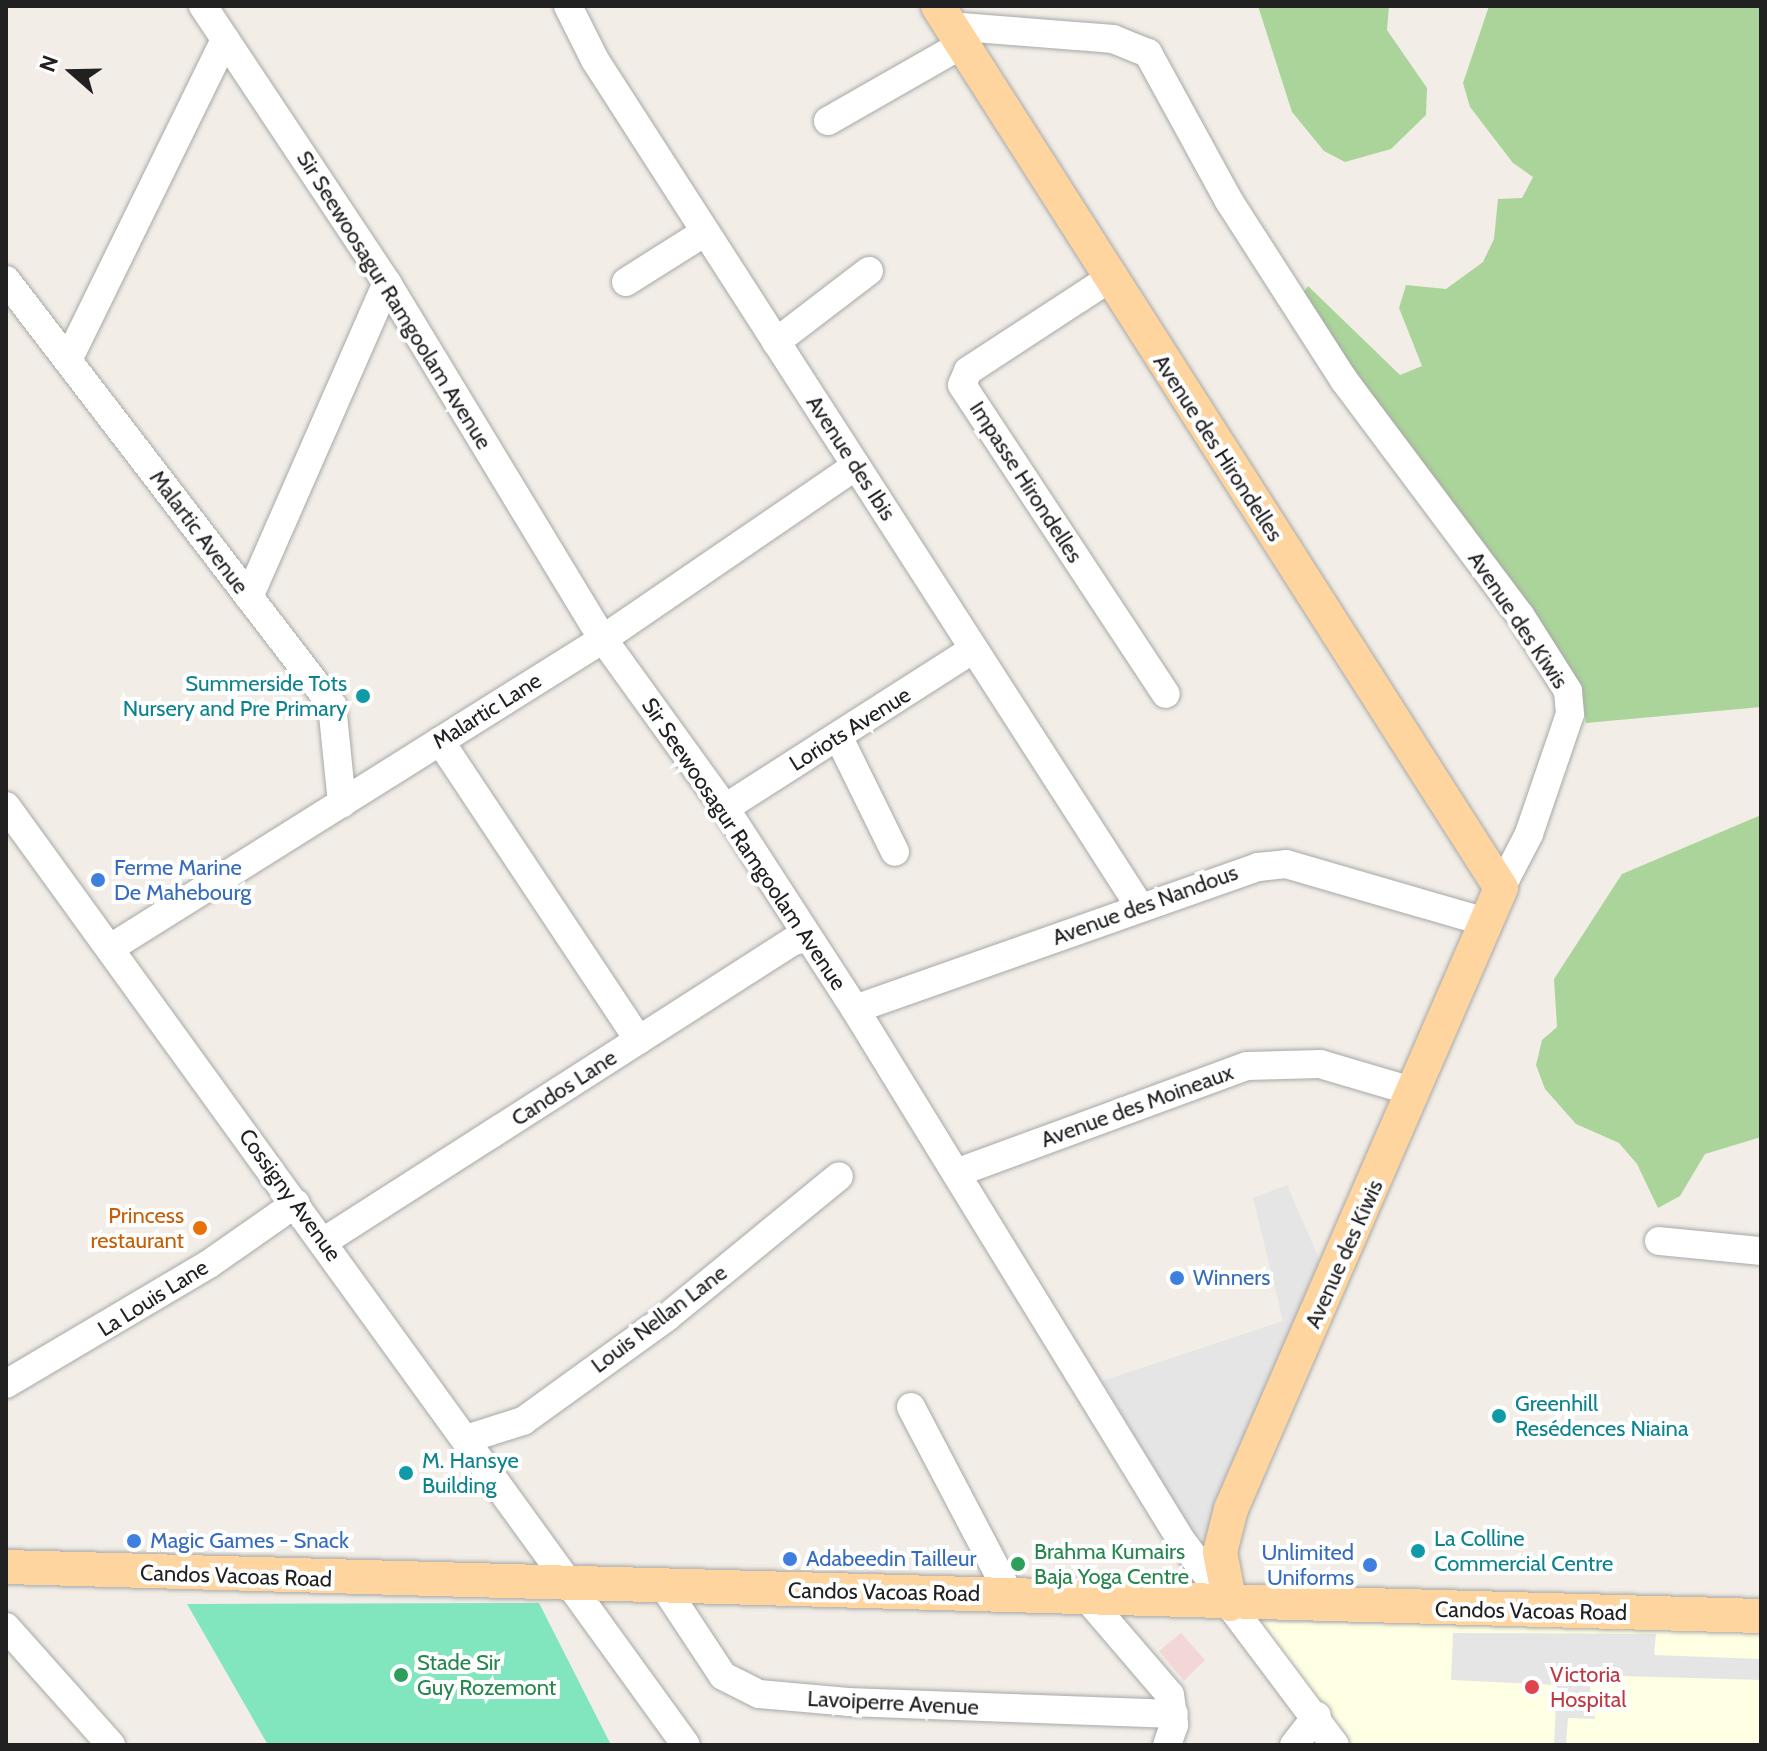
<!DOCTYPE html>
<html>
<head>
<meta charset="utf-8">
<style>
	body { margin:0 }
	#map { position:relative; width:1767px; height:1751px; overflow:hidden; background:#f2eee7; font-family:Cabin,sans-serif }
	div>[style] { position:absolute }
	.commercial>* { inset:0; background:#f3d7d6 }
	.education>* { inset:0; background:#ffffe3 }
	.forest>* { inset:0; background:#abd49a }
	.pitch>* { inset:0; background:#81e5be }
	.parking>* { inset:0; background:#e5e5e5 }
	.roads { filter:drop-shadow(0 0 2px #a8a8a8) drop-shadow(0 0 2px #a8a8a8) }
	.minor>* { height:28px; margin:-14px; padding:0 14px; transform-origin:14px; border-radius:14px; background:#fff }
	.major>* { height:34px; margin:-17px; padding:0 17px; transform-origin:17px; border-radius:17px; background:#ffd59f }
	.dots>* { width:22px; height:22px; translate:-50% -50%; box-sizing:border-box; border:4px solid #fff; border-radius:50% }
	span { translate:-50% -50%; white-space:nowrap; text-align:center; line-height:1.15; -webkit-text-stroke:8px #fff; paint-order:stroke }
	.street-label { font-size:22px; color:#212121 }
	.culture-label { font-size:22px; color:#0d838f }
	.right { translate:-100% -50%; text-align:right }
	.left { translate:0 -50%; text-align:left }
	.shop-label { font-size:22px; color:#366cbe }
	.food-label { font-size:22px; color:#c56008 }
	.leisure-label { font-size:22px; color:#27864d }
	.health-label { font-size:22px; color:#be3a42 }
	.frame { position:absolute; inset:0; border:8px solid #212121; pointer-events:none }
	.north { position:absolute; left:32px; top:32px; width:80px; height:80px; -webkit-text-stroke:6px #fff; paint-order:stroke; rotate:290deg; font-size:22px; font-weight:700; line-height:32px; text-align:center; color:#212121 }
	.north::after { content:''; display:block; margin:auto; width:28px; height:36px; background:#212121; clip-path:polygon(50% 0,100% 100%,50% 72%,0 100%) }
</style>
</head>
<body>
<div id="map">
	<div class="commercial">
		<i style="clip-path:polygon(1181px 1633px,1205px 1660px,1184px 1681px,1159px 1651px)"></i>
	</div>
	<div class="education">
		<i style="clip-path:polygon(1261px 1622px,1761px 1630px,1761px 1745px,1341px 1745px)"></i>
	</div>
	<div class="forest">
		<i style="clip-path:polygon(1258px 6px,1389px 6px,1387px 30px,1427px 88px,1426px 115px,1391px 149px,1345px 162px,1324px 151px,1292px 112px)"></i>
		<i style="clip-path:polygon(1489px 6px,1761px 6px,1761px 707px,1586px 723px,1581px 686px,1301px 296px,1308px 286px,1400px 375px,1422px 366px,1399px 308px,1406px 285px,1446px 289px,1483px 262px,1494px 239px,1498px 199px,1522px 198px,1533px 177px,1513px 163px,1470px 107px,1463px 83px)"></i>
		<i style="clip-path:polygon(1761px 815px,1761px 1137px,1705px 1154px,1680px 1196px,1658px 1208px,1637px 1164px,1619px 1143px,1576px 1124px,1545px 1089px,1536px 1065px,1542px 1040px,1557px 1027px,1554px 979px,1622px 874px)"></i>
	</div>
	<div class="pitch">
		<i style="clip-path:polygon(539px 1603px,611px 1745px,268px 1745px,187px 1604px)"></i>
	</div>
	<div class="parking">
		<i style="clip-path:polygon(1287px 1185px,1326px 1275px,1211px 1541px,1193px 1533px,1102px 1381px,1283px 1321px,1253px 1198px)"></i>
		<i style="clip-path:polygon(1453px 1633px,1656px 1634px,1654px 1655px,1761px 1659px,1761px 1680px,1588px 1675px,1595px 1719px,1568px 1718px,1566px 1745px,1554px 1745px,1557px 1685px,1451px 1680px)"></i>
	</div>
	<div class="roads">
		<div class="minor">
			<i style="left:203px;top:6px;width:333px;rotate:56.4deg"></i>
			<i style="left:387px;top:283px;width:416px;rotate:58.8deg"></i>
			<i style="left:603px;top:639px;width:208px;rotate:54.2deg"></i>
			<i style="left:725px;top:808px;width:239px;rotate:57.1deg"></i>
			<i style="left:855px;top:1009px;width:623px;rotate:58.45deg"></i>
			<i style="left:1181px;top:1540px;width:256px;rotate:53.1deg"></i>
			<i style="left:568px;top:6px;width:60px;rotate:63.4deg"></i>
			<i style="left:595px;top:60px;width:1007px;rotate:57.24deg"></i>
			<i style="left:949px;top:26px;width:165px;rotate:4.5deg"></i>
			<i style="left:1113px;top:39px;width:38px;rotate:22deg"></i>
			<i style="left:1148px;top:53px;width:169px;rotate:61.3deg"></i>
			<i style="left:1229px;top:201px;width:213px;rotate:57.3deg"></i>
			<i style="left:1344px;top:380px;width:294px;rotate:53.2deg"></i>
			<i style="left:1520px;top:615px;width:90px;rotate:57.7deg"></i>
			<i style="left:1568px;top:691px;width:23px;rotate:85deg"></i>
			<i style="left:1570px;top:714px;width:127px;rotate:108.9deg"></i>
			<i style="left:1529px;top:834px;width:61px;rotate:117.4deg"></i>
			<i style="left:828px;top:121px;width:153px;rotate:-29.7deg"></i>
			<i style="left:1110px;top:278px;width:170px;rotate:146.8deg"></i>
			<i style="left:968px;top:371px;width:15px;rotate:113deg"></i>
			<i style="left:962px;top:385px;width:370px;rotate:56.6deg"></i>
			<i style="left:6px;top:280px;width:536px;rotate:52.51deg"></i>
			<i style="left:332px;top:705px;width:99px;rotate:84.2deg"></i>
			<i style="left:626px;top:282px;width:93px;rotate:-32.3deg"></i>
			<i style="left:776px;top:342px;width:117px;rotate:-37.4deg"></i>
			<i style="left:68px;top:360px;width:357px;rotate:-63.9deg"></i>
			<i style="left:249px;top:597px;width:343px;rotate:-66.3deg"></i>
			<i style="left:838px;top:736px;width:129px;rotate:63.8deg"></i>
			<i style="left:440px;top:741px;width:359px;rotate:56.4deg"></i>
			<i style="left:6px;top:806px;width:1159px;rotate:54.09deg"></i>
			<i style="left:725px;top:808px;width:295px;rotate:-32.6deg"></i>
			<i style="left:112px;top:947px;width:580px;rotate:-32.1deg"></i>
			<i style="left:603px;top:639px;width:306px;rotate:-34.4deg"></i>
			<i style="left:855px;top:1009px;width:427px;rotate:-19.4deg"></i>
			<i style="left:1258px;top:867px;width:28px;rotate:-6deg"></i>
			<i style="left:1286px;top:864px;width:208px;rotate:16.2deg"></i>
			<i style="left:956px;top:1173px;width:310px;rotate:-20.2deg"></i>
			<i style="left:1247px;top:1066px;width:73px;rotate:-1.6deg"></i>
			<i style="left:1320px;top:1064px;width:99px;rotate:16.4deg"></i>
			<i style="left:1659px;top:1241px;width:102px;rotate:5.6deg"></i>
			<i style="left:323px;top:1242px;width:571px;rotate:-32.63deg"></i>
			<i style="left:6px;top:1384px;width:236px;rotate:-30.6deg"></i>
			<i style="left:209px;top:1264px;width:106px;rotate:-35deg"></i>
			<i style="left:911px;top:1407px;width:211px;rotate:62.3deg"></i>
			<i style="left:466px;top:1439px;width:60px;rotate:-17.5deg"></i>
			<i style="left:523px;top:1421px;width:178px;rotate:-35.8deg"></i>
			<i style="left:667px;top:1317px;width:222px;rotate:-39.3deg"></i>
			<i style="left:665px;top:1588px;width:105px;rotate:56.6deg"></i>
			<i style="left:723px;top:1676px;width:40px;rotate:26.6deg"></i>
			<i style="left:759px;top:1694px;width:89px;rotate:5.1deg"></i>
			<i style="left:848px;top:1702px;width:326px;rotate:2.1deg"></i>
			<i style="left:1086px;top:1597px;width:129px;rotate:49.4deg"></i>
			<i style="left:1170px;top:1695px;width:30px;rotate:82deg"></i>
			<i style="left:1174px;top:1725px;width:21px;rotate:109deg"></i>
			<i style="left:6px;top:1627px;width:158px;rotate:48.3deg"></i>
			<i style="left:1294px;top:1745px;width:37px;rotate:-52deg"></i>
		</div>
		<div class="major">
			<i style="left:938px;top:6px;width:1046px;rotate:57.45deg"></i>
			<i style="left:1501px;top:888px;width:677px;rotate:113.5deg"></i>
			<i style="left:1231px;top:1509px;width:44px;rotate:104.3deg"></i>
			<i style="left:1220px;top:1552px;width:53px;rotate:79.1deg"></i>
			<i style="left:6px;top:1567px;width:1756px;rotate:1.6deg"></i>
		</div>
	</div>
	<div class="dots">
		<i style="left:363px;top:696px;background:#0f9aa8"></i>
		<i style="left:98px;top:880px;background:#3f7fe0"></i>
		<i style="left:200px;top:1228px;background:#e8710a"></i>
		<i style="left:1177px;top:1278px;background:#3f7fe0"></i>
		<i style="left:1499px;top:1416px;background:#0f9aa8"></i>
		<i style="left:406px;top:1473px;background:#0f9aa8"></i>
		<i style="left:134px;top:1541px;background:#3f7fe0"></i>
		<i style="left:1418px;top:1551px;background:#0f9aa8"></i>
		<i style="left:790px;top:1559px;background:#3f7fe0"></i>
		<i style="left:1018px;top:1564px;background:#2e9e5b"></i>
		<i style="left:1370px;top:1565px;background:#3f7fe0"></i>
		<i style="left:401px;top:1675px;background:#2e9e5b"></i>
		<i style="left:1532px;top:1687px;background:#e0444e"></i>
	</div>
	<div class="street-label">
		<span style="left:394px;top:300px;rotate:58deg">Sir Seewoosagur Ramgoolam Avenue</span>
		<span style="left:1218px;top:448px;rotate:57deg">Avenue des Hirondelles</span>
		<span style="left:851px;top:458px;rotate:57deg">Avenue des Ibis</span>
		<span style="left:1026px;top:482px;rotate:57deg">Impasse Hirondelles</span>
		<span style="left:199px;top:532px;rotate:53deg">Malartic Avenue</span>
		<span style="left:1518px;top:620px;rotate:56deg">Avenue des Kiwis</span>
		<span style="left:487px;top:711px;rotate:-32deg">Malartic Lane</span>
		<span style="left:850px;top:729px;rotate:-32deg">Loriots Avenue</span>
		<span style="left:744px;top:844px;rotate:56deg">Sir Seewoosagur Ramgoolam Avenue</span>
		<span style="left:1145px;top:905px;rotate:-20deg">Avenue des Nandous</span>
		<span style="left:564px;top:1088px;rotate:-33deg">Candos Lane</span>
		<span style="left:1137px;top:1106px;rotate:-20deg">Avenue des Moineaux</span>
		<span style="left:290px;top:1195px;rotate:54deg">Cossigny Avenue</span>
		<span style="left:1344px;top:1254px;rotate:-66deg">Avenue des Kiwis</span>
		<span style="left:153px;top:1298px;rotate:-32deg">La Louis Lane</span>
		<span style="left:659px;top:1319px;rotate:-37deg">Louis Nellan Lane</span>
		<span style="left:236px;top:1576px;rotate:2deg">Candos Vacoas Road</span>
		<span style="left:884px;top:1592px;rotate:1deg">Candos Vacoas Road</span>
		<span style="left:1531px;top:1611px;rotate:1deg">Candos Vacoas Road</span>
		<span style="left:893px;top:1703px;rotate:3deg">Lavoiperre Avenue</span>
	</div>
	<div class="culture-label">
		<span class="right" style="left:347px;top:696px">Summerside Tots<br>Nursery and Pre Primary</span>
		<span class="left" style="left:1515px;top:1416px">Greenhill<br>Resédences Niaina</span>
		<span class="left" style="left:422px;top:1473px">M. Hansye<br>Building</span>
		<span class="left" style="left:1434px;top:1551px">La Colline<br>Commercial Centre</span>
	</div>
	<div class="shop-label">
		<span class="left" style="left:114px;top:880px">Ferme Marine<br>De Mahebourg</span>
		<span class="left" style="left:1193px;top:1278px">Winners</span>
		<span class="left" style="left:150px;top:1541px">Magic Games - Snack</span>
		<span class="right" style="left:1354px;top:1565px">Unlimited<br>Uniforms</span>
		<span class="left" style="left:806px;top:1559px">Adabeedin Tailleur</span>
	</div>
	<div class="food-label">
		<span class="right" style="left:184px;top:1228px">Princess<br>restaurant</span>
	</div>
	<div class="leisure-label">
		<span class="left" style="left:1034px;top:1564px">Brahma Kumairs<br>Baja Yoga Centre</span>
		<span class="left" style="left:417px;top:1675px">Stade Sir<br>Guy Rozemont</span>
	</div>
	<div class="health-label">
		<span class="left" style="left:1550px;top:1687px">Victoria<br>Hospital</span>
	</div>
	<div class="frame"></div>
	<div class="north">N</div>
</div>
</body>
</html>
